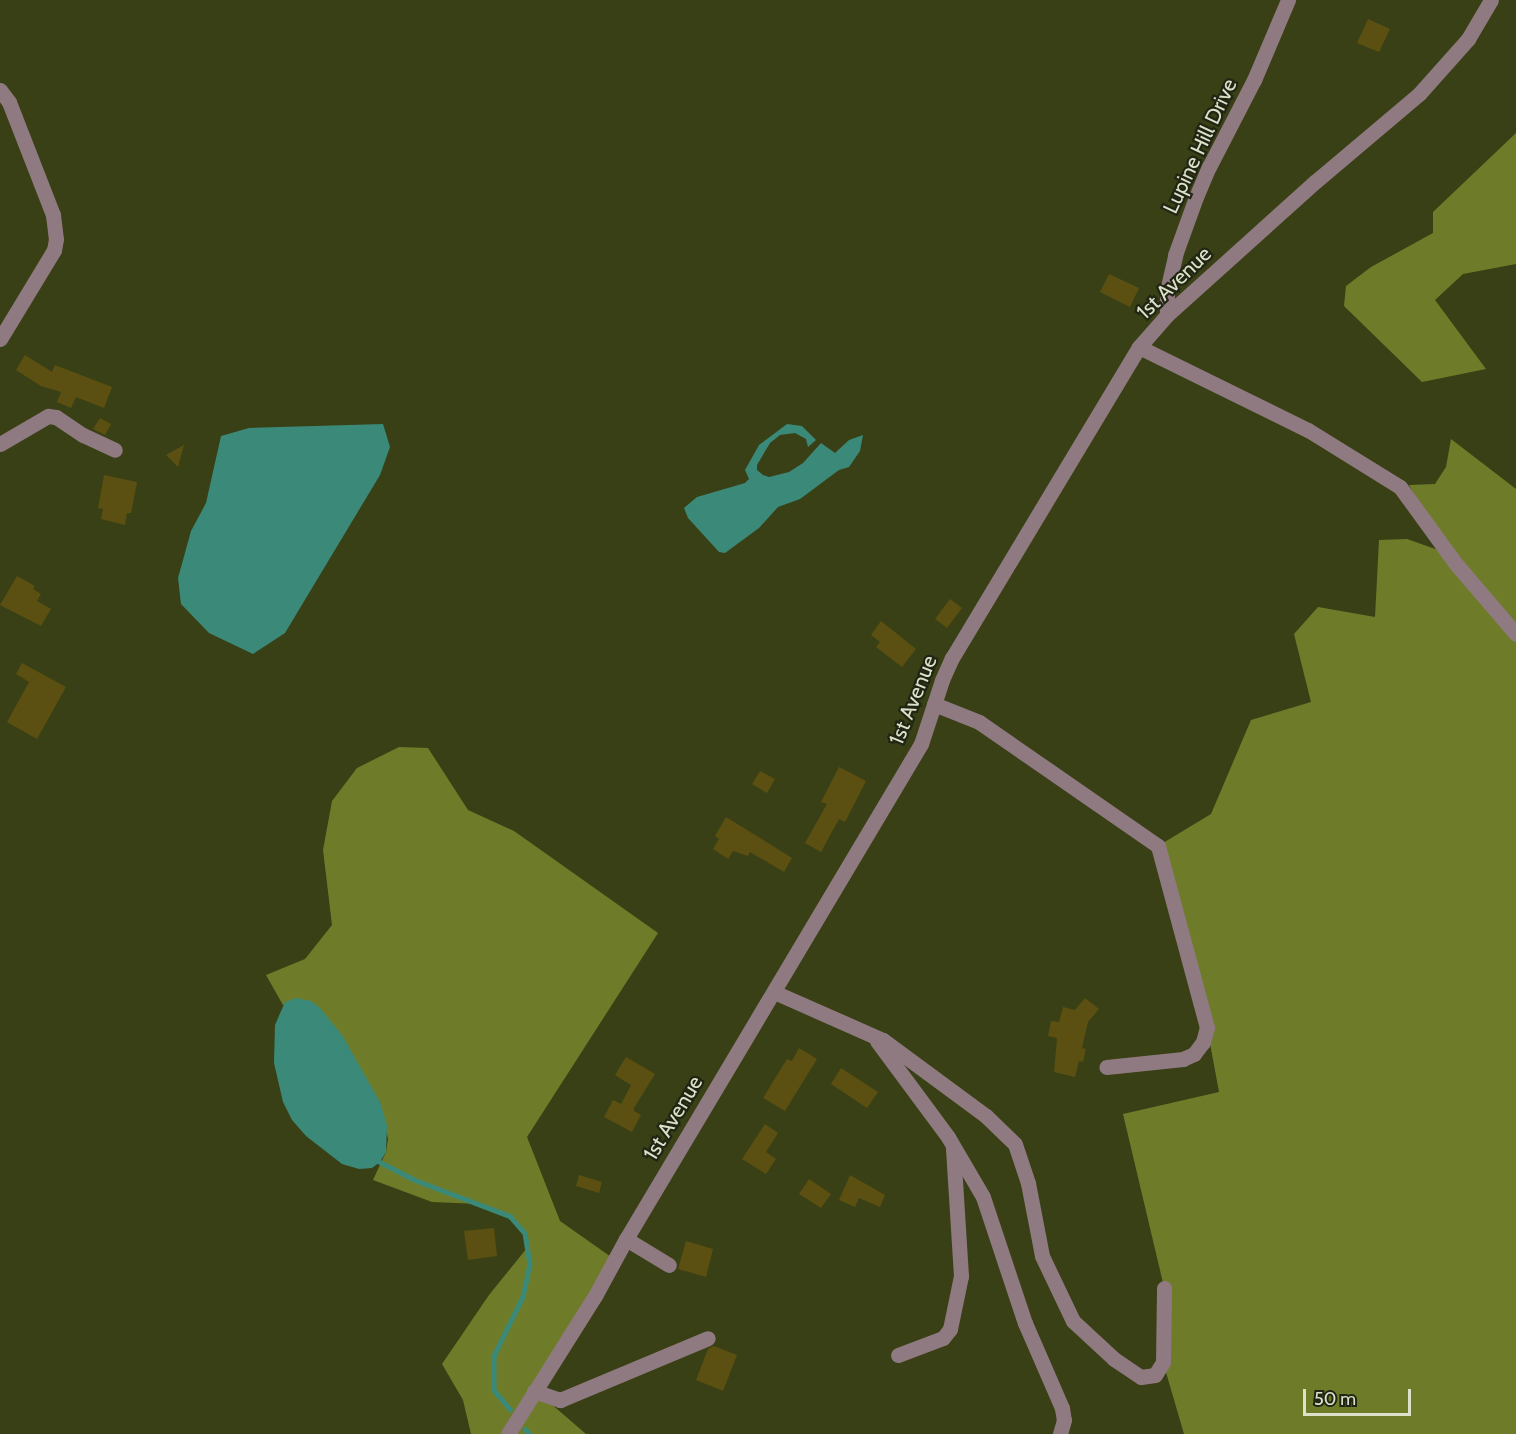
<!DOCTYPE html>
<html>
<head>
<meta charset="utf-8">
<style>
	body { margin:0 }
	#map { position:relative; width:1516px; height:1434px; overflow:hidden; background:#394015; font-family:Cabin,sans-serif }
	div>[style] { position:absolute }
	.forest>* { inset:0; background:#6e7c2a }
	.water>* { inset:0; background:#3b8979 }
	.stream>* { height:4.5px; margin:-2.25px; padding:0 2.25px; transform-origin:2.25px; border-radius:2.25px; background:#3b8979 }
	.building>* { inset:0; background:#5b5011 }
	.minor>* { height:15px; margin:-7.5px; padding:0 7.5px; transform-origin:7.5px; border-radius:7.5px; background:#907a81 }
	span { translate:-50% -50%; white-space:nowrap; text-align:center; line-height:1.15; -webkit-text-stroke:4.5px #212513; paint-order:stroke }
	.street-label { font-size:21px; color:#dce2ca }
	.scale { position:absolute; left:1303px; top:1389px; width:108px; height:27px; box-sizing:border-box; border:3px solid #dce2ca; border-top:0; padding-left:8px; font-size:18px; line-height:21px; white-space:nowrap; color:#dce2ca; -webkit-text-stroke:4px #212513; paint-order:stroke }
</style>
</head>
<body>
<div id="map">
	<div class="forest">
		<i style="clip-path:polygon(1516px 133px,1516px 264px,1463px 274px,1435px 300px,1486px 369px,1422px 382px,1344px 306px,1346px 286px,1371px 267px,1433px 233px,1433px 212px)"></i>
		<i style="clip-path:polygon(1451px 439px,1516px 489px,1516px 1434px,1184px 1434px,1163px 1362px,1164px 1287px,1123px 1114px,1219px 1092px,1207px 1027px,1158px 846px,1211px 814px,1251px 720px,1311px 702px,1294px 634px,1318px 607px,1375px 617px,1379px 540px,1407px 539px,1455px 556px,1421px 507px,1409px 485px,1435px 484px,1446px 467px)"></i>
		<i style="clip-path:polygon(399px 747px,428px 748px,468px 810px,514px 831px,658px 933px,527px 1137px,560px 1221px,614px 1259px,535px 1390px,586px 1434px,471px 1434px,463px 1400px,442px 1364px,489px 1295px,527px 1248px,525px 1233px,510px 1216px,480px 1204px,432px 1202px,373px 1180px,386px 1152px,388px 1139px,380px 1102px,303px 1000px,283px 1005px,266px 975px,305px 959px,332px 925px,323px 850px,332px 801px,357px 768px)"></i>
	</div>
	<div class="water">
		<i style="clip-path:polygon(383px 424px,390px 447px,380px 475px,285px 633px,253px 654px,209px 633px,181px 604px,178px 578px,191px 531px,206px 503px,221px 436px,249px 428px)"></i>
		<i style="clip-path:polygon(787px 424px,802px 426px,816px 440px,808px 447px,806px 439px,795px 433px,780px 435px,770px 443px,757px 465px,757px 470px,763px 475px,769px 477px,789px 472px,803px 463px,821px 443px,835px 453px,849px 440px,863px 435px,860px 451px,849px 467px,839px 470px,800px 499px,778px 507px,759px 528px,725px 553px,719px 552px,688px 518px,684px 508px,697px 497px,745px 483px,749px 479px,745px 470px,759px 445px)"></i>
		<i style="clip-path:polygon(296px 998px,311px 1001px,320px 1008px,342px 1035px,380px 1102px,387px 1125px,386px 1152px,380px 1162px,372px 1168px,359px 1169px,342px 1164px,306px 1136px,292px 1120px,283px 1102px,274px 1063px,275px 1025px,285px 1002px)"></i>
	</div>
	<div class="stream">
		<i style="left:380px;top:1162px;width:39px;rotate:27deg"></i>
		<i style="left:415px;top:1180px;width:102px;rotate:20.8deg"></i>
		<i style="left:510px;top:1216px;width:23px;rotate:49deg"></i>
		<i style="left:525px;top:1233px;width:31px;rotate:81deg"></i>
		<i style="left:530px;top:1264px;width:34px;rotate:102deg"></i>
		<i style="left:523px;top:1297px;width:66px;rotate:116.2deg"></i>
		<i style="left:494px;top:1356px;width:34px;rotate:90deg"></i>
		<i style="left:494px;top:1390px;width:25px;rotate:50deg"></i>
		<i style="left:525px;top:1429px;width:7px;rotate:45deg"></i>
	</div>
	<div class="building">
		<i style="clip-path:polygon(1368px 19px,1390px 29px,1379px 52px,1357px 43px)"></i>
		<i style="clip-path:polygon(1109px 274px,1139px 288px,1130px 307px,1100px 292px)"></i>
		<i style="clip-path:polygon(25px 355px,52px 372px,55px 365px,112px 387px,104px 408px,76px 397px,71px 408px,57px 402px,61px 392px,41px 386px,16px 370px)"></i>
		<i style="clip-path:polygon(100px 418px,111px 424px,105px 435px,93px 429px)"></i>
		<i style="clip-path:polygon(184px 445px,178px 467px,166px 455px)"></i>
		<i style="clip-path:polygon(104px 475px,137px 482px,131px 513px,127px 513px,125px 525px,101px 519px,103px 509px,98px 508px)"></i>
		<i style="clip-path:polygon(17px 576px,35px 586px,33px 589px,41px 594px,37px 601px,51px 609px,41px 626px,0 605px)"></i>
		<i style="clip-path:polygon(950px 599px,962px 608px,947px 628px,935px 619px)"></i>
		<i style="clip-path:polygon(881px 621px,916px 649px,902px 667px,876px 647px,880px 642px,871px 635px)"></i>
		<i style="clip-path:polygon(22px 663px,66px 687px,37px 739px,7px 722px,29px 682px,16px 674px)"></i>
		<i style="clip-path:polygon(839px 767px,866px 781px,845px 822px,839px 819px,821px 852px,805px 843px,827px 804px,821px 802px)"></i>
		<i style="clip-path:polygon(760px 771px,775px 779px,767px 793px,752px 784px)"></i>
		<i style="clip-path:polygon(726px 817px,792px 858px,784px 872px,750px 852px,748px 856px,733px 851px,728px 859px,713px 849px,719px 839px,715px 836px)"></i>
		<i style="clip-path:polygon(1085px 998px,1099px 1009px,1088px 1022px,1082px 1048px,1086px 1049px,1083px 1062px,1079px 1061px,1075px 1077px,1054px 1072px,1057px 1038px,1048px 1036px,1051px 1021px,1059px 1022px,1063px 1007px,1075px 1010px)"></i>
		<i style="clip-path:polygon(799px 1048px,817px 1059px,785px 1111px,763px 1098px,787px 1059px,792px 1061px)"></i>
		<i style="clip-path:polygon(626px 1057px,655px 1074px,634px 1108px,634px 1111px,641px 1115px,632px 1132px,604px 1117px,613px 1100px,621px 1104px,631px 1085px,615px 1075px)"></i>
		<i style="clip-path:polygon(841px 1068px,878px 1092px,867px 1108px,831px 1084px)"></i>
		<i style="clip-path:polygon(765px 1124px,778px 1133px,766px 1152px,776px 1159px,766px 1174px,742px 1159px)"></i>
		<i style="clip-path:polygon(579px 1175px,602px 1182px,599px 1193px,576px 1186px)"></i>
		<i style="clip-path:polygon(850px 1175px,885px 1195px,880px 1207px,859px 1198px,855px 1207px,839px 1200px)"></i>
		<i style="clip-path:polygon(809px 1179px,831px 1194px,821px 1208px,799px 1194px)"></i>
		<i style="clip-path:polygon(494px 1228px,497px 1256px,468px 1260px,464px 1231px)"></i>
		<i style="clip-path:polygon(686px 1241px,713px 1249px,706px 1277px,678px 1269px)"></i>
		<i style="clip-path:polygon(714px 1346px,737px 1355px,723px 1391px,696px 1380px,708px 1349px)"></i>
	</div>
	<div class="minor">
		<i style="left:0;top:90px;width:15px;rotate:53deg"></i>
		<i style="left:9px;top:102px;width:121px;rotate:68.7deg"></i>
		<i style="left:53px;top:215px;width:24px;rotate:83deg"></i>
		<i style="left:56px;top:239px;width:11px;rotate:100deg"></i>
		<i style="left:54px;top:250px;width:104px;rotate:121.2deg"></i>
		<i style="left:1167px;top:315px;width:24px;rotate:-90deg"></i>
		<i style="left:1167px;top:291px;width:37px;rotate:-77deg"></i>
		<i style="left:1175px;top:255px;width:62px;rotate:-70.1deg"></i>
		<i style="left:1196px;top:197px;width:33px;rotate:-67deg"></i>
		<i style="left:1209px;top:167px;width:98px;rotate:-62.7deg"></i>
		<i style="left:1254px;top:80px;width:87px;rotate:-67deg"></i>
		<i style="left:1139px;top:347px;width:188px;rotate:26.2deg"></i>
		<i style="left:1308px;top:430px;width:108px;rotate:31.8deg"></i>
		<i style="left:1400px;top:487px;width:95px;rotate:54deg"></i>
		<i style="left:1456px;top:564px;width:92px;rotate:49.4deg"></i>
		<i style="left:0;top:444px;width:56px;rotate:-30.3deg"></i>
		<i style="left:48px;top:416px;width:8px;rotate:7deg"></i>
		<i style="left:56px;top:417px;width:32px;rotate:34deg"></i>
		<i style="left:83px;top:435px;width:35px;rotate:25deg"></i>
		<i style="left:934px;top:704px;width:48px;rotate:21.8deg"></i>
		<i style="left:979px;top:722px;width:218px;rotate:34.7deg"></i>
		<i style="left:1158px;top:846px;width:188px;rotate:74.9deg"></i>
		<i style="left:1207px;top:1027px;width:16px;rotate:105deg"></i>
		<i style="left:1203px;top:1042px;width:15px;rotate:127deg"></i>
		<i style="left:1194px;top:1054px;width:12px;rotate:156deg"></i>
		<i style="left:1183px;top:1059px;width:77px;rotate:174.1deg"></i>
		<i style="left:774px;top:992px;width:119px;rotate:23.8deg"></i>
		<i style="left:883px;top:1040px;width:128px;rotate:36.4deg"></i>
		<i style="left:986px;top:1116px;width:40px;rotate:44deg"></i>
		<i style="left:1015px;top:1144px;width:41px;rotate:71.6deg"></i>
		<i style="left:1028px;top:1183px;width:74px;rotate:79.1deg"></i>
		<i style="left:1042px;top:1256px;width:72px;rotate:64.5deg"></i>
		<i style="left:1073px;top:1321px;width:56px;rotate:42.8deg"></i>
		<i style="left:1114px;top:1359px;width:32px;rotate:34deg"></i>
		<i style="left:1141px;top:1377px;width:14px;rotate:-8deg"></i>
		<i style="left:1155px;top:1375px;width:15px;rotate:-58deg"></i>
		<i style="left:1163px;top:1362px;width:74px;rotate:-89.2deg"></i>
		<i style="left:877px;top:1041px;width:119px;rotate:53.5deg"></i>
		<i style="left:948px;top:1137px;width:69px;rotate:59.7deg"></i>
		<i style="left:983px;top:1197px;width:133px;rotate:71.6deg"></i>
		<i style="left:1025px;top:1323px;width:93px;rotate:66.5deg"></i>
		<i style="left:1062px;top:1408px;width:12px;rotate:81deg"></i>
		<i style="left:1064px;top:1420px;width:15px;rotate:106deg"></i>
		<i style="left:626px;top:1239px;width:50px;rotate:31.2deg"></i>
		<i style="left:898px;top:1355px;width:48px;rotate:-20.7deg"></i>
		<i style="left:943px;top:1338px;width:11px;rotate:-52deg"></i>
		<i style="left:950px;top:1329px;width:54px;rotate:-78.3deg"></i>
		<i style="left:961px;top:1276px;width:128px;rotate:-93.6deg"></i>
		<i style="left:534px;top:1391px;width:28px;rotate:19deg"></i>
		<i style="left:560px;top:1400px;width:160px;rotate:-22.7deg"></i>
		<i style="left:508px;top:1434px;width:163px;rotate:-57.8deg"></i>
		<i style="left:595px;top:1296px;width:65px;rotate:-61.5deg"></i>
		<i style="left:626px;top:1239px;width:576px;rotate:-59.21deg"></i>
		<i style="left:921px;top:744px;width:67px;rotate:-71.8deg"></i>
		<i style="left:942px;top:680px;width:24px;rotate:-66deg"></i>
		<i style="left:952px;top:658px;width:363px;rotate:-59deg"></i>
		<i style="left:1139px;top:347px;width:43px;rotate:-48.8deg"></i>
		<i style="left:1167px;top:315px;width:200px;rotate:-42deg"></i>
		<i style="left:1316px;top:181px;width:135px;rotate:-40.2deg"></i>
		<i style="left:1419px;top:94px;width:74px;rotate:-48.3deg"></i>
		<i style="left:1468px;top:39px;width:45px;rotate:-59.5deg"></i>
	</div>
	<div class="street-label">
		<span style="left:1200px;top:146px;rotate:-65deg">Lupine Hill Drive</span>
		<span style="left:1174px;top:283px;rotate:-44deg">1st Avenue</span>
		<span style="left:913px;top:700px;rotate:-68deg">1st Avenue</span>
		<span style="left:673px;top:1118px;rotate:-59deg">1st Avenue</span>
	</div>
	<div class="scale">50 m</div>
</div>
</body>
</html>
